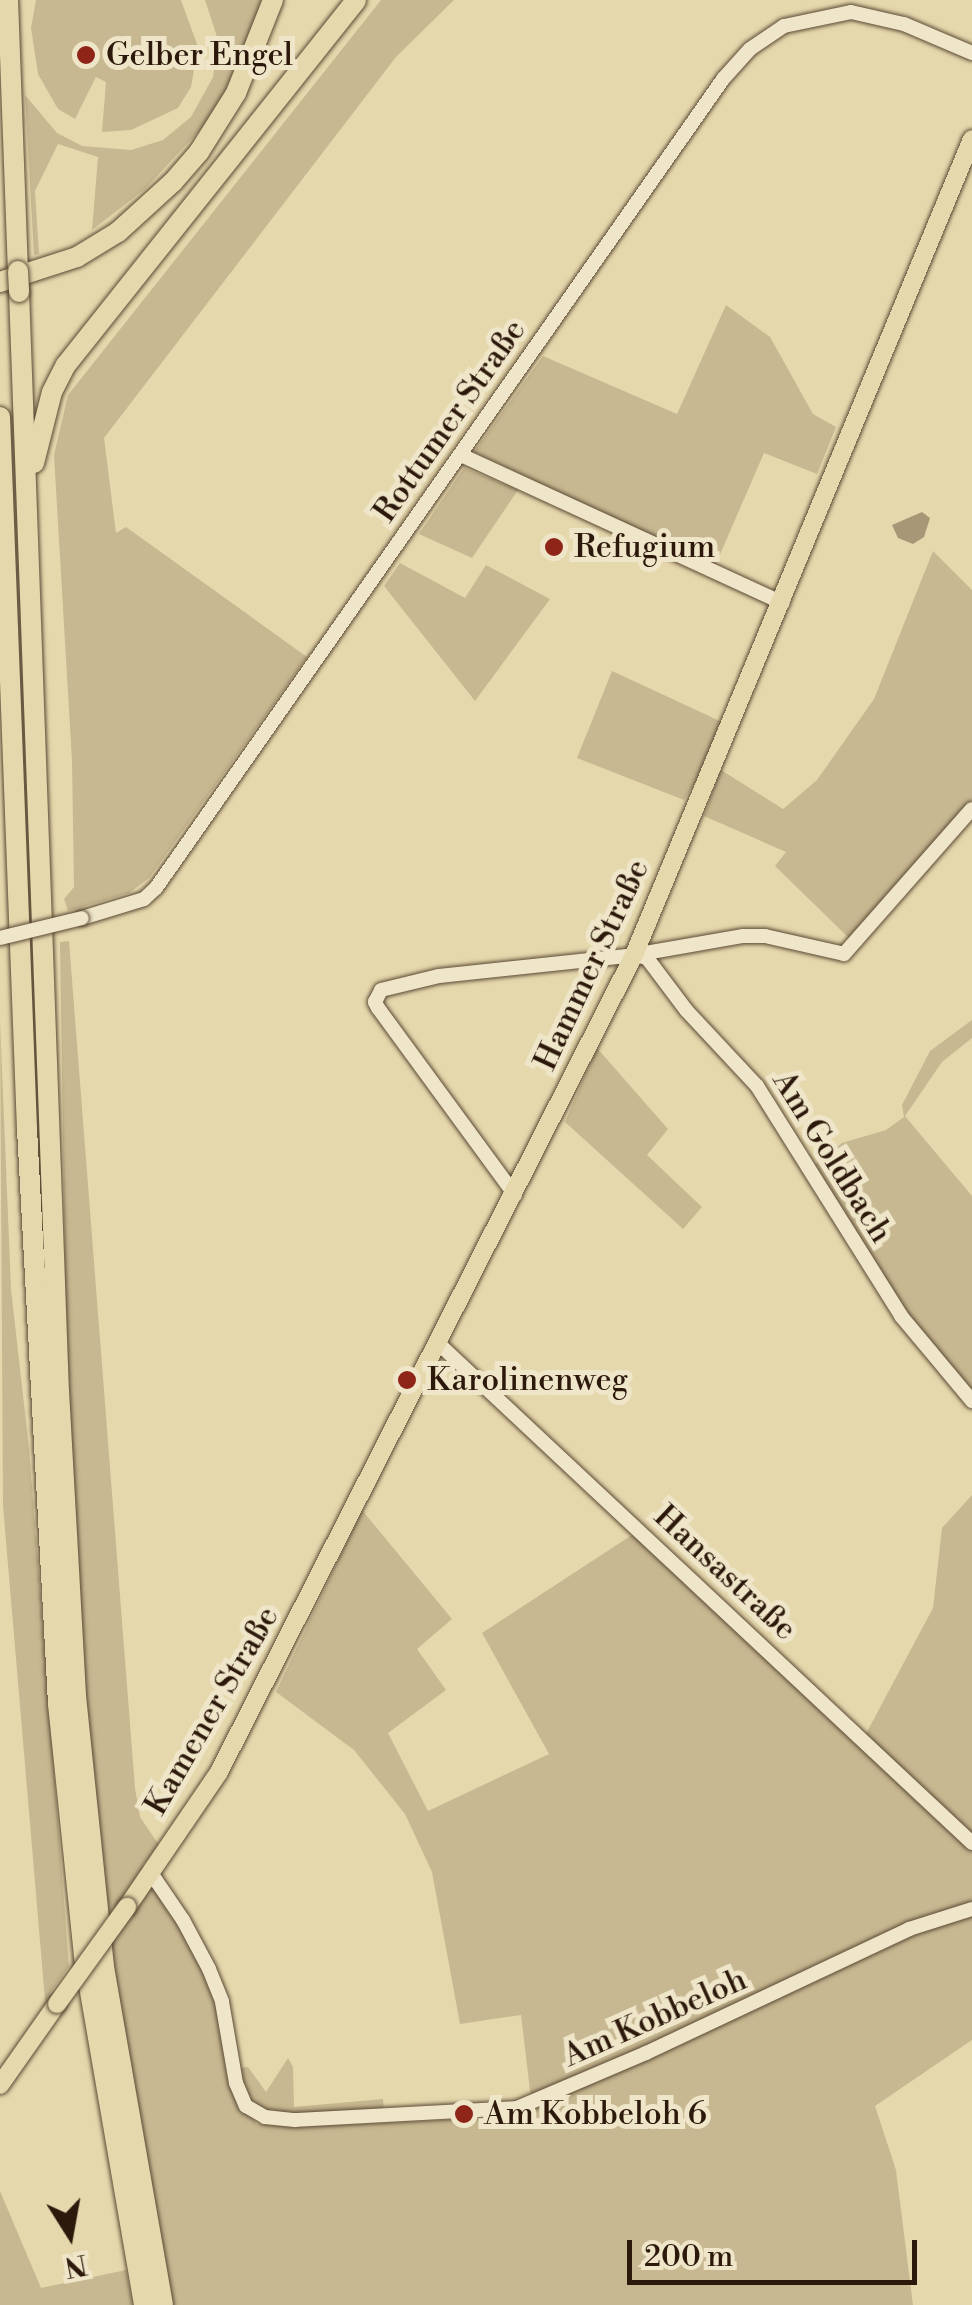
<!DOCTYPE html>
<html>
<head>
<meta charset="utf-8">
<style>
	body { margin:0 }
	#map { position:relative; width:972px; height:2305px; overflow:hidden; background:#e6d8ad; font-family:"Libre Bodoni",serif }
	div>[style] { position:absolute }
	.green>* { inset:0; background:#c7b891 }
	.water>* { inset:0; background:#a79776 }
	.roads { filter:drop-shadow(0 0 2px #5b4934) drop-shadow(0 0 2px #5b4934) }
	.minor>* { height:14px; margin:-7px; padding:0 7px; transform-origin:7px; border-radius:7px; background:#efe6ca }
	.major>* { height:18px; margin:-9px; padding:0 9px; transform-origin:9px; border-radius:9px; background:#e6d8ad }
	.highway>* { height:20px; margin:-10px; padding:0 10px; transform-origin:10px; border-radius:10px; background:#e6d8ad }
	.bridges { filter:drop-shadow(0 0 2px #5b4934) drop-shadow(0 0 2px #5b4934) }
	.minor-bridge>* { height:14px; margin:-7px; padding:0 7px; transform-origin:7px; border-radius:7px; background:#efe6ca }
	.major-bridge>* { height:18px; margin:-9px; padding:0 9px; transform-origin:9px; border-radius:9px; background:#e6d8ad }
	.highway-bridge>* { height:20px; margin:-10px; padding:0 10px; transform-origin:10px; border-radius:10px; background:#e6d8ad }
	.dots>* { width:28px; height:28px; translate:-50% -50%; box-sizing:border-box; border:5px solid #efe6ca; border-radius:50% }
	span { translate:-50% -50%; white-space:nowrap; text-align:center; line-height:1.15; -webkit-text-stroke:10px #efe6ca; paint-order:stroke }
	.poi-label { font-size:32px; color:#2d190b }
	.left { translate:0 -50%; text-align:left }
	.street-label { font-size:32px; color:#2d190b }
	.north { position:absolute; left:20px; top:2185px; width:100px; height:100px; -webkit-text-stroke:8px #efe6ca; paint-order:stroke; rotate:169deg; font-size:28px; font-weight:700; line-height:40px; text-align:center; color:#2d190b }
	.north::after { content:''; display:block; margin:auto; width:35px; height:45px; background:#2d190b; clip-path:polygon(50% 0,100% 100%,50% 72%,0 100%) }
	.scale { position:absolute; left:627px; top:2240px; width:290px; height:45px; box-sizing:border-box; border:5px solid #2d190b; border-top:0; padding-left:12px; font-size:30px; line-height:35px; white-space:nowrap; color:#2d190b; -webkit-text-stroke:8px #efe6ca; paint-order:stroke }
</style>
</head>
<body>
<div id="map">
	<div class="green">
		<i style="clip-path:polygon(36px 0,181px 0,198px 47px,191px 87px,178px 108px,131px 130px,102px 132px,106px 82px,96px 77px,75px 119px,58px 109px,38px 74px,31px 28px)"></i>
		<i style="clip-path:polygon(205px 0,261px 0,244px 54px,211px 118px,145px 189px,92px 230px,98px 157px,58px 144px,35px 191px,39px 254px,34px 255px,25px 95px,57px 133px,82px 146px,131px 150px,163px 140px,191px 117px,213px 77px,218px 40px)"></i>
		<i style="clip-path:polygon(381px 0,454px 0,396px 57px,104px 438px,116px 533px,126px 527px,307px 657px,149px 878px,129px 893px,68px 911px,64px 899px,74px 887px,72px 761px,54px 455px,68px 395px)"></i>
		<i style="clip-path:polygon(726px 305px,770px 337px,813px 414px,836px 427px,817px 474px,764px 453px,715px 566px,474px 452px,543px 356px,677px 414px)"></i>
		<i style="clip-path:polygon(464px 468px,518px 490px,472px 558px,419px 534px)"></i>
		<i style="clip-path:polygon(933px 551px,972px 590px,972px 800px,853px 942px,775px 866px,786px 852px,704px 816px,721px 770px,783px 809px,817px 780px,874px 699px)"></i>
		<i style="clip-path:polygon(400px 563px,465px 598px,486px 565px,550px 599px,475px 701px,384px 586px)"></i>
		<i style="clip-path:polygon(612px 671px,722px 722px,708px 762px,684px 800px,577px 758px)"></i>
		<i style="clip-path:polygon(69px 941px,135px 1788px,140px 1817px,159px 1845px,143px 1865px,211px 1980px,235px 2096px,257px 2124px,299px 2127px,504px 2117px,519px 2115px,531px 2099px,521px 2015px,460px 2024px,432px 1872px,405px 1814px,354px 1750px,276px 1692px,362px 1510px,452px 1619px,417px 1649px,446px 1690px,388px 1733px,428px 1811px,549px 1754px,482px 1633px,635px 1533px,860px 1745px,933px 1608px,942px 1528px,972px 1495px,972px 2040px,875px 2106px,896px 2170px,913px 2305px,173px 2305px,124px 2068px,80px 1646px,66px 1332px,60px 942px)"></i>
		<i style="clip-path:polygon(0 1020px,11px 1289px,29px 1448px,69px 1966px,45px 2000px,3px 1506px)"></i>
		<i style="clip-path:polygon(972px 1020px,972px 1038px,942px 1062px,905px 1116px,972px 1196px,972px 1391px,888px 1291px,814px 1165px,842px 1143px,886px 1130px,904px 1117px,902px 1105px,930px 1051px)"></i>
		<i style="clip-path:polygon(597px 1048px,668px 1129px,647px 1155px,702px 1207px,683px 1229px,565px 1122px)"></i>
		<i style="clip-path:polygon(288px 2058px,293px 2067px,294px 2107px,383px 2099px,384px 2114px,282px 2116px,255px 2109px,244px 2093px,239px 2068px,248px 2067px,266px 2092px)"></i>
		<i style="clip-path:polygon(0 2191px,41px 2288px,126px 2270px,133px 2305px,0 2305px)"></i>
	</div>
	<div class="water">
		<i style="clip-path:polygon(922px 512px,930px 518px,924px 537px,913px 544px,898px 538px,892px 525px)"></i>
	</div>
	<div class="roads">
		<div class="minor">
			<i style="left:461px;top:455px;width:354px;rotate:24.7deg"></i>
			<i style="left:82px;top:918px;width:65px;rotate:-17deg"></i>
			<i style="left:144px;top:899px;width:16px;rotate:-43deg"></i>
			<i style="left:156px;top:888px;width:988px;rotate:-54.97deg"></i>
			<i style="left:723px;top:79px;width:40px;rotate:-48deg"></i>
			<i style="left:750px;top:49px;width:41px;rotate:-34.1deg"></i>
			<i style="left:784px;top:26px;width:68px;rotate:-11.8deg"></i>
			<i style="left:851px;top:12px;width:54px;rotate:12.8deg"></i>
			<i style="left:904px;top:24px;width:74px;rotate:23.1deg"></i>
			<i style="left:635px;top:955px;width:12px;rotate:14deg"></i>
			<i style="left:647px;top:958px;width:66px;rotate:53deg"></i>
			<i style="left:687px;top:1011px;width:103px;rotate:47deg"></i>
			<i style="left:757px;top:1086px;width:271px;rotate:57.9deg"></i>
			<i style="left:901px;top:1316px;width:111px;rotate:50.1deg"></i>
			<i style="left:515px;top:1195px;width:232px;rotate:-126.2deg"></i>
			<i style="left:378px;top:1008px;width:7px;rotate:-117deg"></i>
			<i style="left:375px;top:1002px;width:13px;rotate:-63deg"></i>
			<i style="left:381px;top:990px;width:60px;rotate:-13.6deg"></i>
			<i style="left:439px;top:976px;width:196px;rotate:-6.1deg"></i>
			<i style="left:634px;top:955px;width:111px;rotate:-9.9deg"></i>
			<i style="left:743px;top:936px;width:22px"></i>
			<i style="left:765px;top:936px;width:81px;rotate:12.8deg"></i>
			<i style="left:844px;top:954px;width:193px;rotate:-48.6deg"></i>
			<i style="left:439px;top:1344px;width:730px;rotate:43.11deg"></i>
			<i style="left:151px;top:1873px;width:57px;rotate:55.8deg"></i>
			<i style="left:183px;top:1920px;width:55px;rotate:62deg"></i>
			<i style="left:209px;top:1969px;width:35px;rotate:68deg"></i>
			<i style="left:222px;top:2002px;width:82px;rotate:80.2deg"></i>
			<i style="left:236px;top:2083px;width:25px;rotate:67deg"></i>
			<i style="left:246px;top:2106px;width:22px;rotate:30deg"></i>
			<i style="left:265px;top:2117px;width:30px;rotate:6deg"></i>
			<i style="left:295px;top:2120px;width:222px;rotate:-3.1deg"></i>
			<i style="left:517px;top:2108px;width:140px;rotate:-23.1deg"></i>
			<i style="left:646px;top:2053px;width:291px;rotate:-25.2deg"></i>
			<i style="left:909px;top:1929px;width:66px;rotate:-17.6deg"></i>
		</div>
		<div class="major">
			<i style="left:127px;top:1907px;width:163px;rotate:-55.7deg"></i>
			<i style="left:219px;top:1772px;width:916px;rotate:-63.07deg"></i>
			<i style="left:634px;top:955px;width:883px;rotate:-67.5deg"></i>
			<i style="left:0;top:2085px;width:99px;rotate:-54.9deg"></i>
		</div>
		<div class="highway">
			<i style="left:8px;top:0;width:271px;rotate:87.9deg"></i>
			<i style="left:0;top:282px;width:81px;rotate:-18deg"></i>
			<i style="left:77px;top:257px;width:48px;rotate:-31.4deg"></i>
			<i style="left:118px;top:232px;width:74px;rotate:-42.3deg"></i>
			<i style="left:173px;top:182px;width:40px;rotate:-49deg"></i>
			<i style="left:199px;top:152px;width:70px;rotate:-57.9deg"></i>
			<i style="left:236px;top:93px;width:100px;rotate:-68.3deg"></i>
			<i style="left:19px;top:292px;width:1100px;rotate:87.92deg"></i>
			<i style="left:59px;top:1391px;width:305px;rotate:86.8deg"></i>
			<i style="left:76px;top:1696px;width:272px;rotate:84.1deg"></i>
			<i style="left:104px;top:1967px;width:343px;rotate:80.1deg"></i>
			<i style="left:0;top:417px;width:713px;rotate:87.83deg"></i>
			<i style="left:27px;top:1129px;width:576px;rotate:86.91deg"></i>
			<i style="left:58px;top:1704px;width:254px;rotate:84.1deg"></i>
			<i style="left:84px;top:1957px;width:353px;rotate:80.2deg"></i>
			<i style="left:34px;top:463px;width:73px;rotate:-75.8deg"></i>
			<i style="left:52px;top:392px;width:30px;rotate:-63deg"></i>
			<i style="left:66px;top:365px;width:466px;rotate:-51.5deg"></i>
		</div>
	</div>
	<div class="bridges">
		<div class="minor-bridge">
			<i style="left:0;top:938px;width:84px;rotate:-13.7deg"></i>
		</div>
		<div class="major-bridge">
			<i style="left:57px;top:2004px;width:120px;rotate:-54.2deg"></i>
		</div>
		<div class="highway-bridge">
			<i style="left:18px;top:271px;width:21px;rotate:87deg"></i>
		</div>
	</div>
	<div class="dots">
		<i style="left:86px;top:55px;background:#8f2418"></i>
		<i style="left:554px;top:547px;background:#8f2418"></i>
		<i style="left:407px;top:1380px;background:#8f2418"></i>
		<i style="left:464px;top:2114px;background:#8f2418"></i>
	</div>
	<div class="poi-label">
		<span class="left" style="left:106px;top:55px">Gelber Engel</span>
		<span class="left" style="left:574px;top:547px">Refugium</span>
		<span class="left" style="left:427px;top:1380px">Karolinenweg</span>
		<span class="left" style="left:484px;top:2114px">Am Kobbeloh 6</span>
	</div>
	<div class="street-label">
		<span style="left:450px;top:421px;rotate:-55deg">Rottumer Straße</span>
		<span style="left:592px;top:965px;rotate:-65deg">Hammer Straße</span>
		<span style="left:832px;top:1157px;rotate:58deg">Am Goldbach</span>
		<span style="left:725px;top:1573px;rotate:43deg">Hansastraße</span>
		<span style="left:212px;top:1711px;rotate:-60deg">Kamener Straße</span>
		<span style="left:655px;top:2018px;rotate:-24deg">Am Kobbeloh</span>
	</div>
	<div class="north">N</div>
	<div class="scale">200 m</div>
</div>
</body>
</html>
